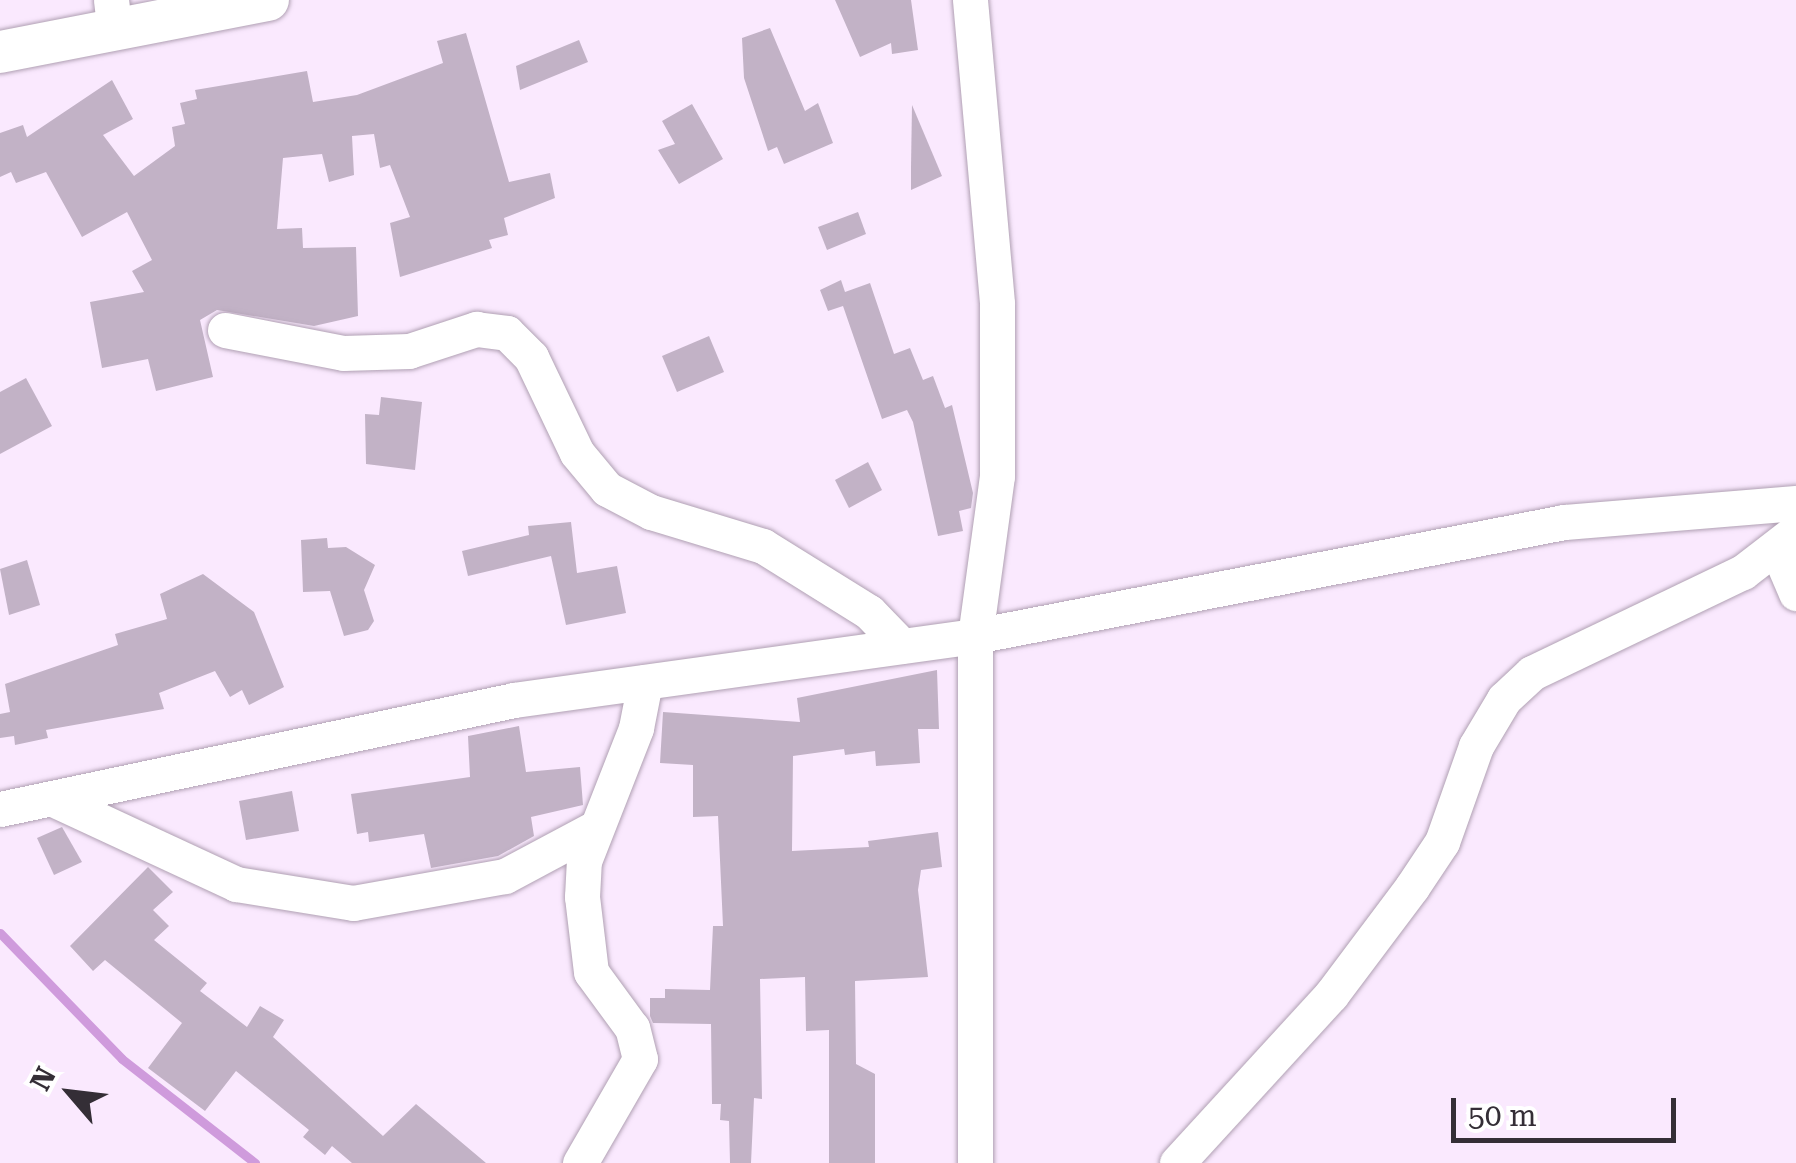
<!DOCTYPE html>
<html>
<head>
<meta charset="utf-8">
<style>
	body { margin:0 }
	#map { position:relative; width:1796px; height:1163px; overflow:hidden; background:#fae9fe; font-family:"Roboto Serif",serif }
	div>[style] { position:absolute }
	.stream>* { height:9px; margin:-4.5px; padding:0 4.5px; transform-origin:4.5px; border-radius:4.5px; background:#cf9bdc }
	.building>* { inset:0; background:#c2b2c6 }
	.roads { filter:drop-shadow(0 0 2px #b0a0b3) drop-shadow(0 0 2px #b0a0b3) }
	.minor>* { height:35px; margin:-17.5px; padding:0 17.5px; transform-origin:17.5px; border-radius:17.5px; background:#fff }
	.major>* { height:42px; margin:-21px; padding:0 21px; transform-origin:21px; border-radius:21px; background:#fff }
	span { translate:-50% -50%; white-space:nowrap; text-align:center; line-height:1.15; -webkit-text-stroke:10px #fff; paint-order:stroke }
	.north { position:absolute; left:20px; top:1043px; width:100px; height:100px; -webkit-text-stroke:8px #fff; paint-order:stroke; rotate:298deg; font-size:28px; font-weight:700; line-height:40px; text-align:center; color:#342e36 }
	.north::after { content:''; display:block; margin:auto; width:35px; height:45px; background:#342e36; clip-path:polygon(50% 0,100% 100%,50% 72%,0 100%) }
	.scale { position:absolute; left:1451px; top:1098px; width:225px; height:45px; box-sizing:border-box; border:5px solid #342e36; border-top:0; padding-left:12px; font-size:30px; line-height:35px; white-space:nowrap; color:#342e36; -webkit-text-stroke:8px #fff; paint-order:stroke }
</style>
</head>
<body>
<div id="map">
	<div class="stream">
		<i style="left:0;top:933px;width:175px;rotate:45.9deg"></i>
		<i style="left:122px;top:1059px;width:169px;rotate:38deg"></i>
	</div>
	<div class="building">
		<i style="clip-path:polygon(835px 0,911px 0,918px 50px,892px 54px,891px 43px,860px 57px)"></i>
		<i style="clip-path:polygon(770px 28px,805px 111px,818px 103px,833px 143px,784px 164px,777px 147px,768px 151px,744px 78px,742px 38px)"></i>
		<i style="clip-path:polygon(466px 33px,509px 182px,550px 173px,555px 198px,504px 218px,508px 235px,489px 240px,492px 248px,400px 277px,390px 223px,410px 217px,390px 165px,380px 168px,374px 134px,352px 136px,354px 175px,329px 182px,322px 154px,283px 158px,277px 229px,302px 228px,303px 248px,356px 247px,358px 316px,314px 326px,217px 310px,200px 320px,213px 377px,156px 391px,148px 359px,102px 368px,90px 302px,144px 292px,132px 271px,152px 260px,127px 212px,82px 237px,46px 172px,16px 183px,11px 172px,0 177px,0 133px,23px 125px,27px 137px,112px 80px,133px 119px,103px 135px,134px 176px,175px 146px,172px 127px,185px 124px,180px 103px,197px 99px,195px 90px,307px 71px,313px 102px,357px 95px,443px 63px,437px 41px)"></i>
		<i style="clip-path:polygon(579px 40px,588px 62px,520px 90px,516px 66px)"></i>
		<i style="clip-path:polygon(692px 104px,723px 159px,679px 184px,658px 150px,675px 144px,662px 121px)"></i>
		<i style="clip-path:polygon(912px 105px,942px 176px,911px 190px,911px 167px)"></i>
		<i style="clip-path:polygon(858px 212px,866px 234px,827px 250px,818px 227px)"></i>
		<i style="clip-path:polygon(841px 280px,845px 292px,870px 283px,894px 354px,910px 348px,923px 380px,933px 376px,945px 408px,952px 405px,973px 493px,971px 508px,959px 511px,963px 531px,938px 536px,913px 422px,907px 410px,882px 419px,843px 306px,828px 311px,820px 290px)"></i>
		<i style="clip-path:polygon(709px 336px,724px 372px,677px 392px,662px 356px)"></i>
		<i style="clip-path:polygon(26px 378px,52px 426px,0 454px,0 392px)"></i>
		<i style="clip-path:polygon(381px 397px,422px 402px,415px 470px,366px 464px,365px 414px,379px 415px)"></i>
		<i style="clip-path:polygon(868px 462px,882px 490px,849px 508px,835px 480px)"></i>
		<i style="clip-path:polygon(571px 522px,577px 573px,617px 566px,626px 613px,566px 625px,551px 556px,468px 576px,462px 551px,529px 535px,528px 526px)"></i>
		<i style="clip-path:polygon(327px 538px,328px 548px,346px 547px,375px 565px,364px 590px,374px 621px,368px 630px,344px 636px,330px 591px,303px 592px,301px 540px)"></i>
		<i style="clip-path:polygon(27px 560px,40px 605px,9px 615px,0 569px)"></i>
		<i style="clip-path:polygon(203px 574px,254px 612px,284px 687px,249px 705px,242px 690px,230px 697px,215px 671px,159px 693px,164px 709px,46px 730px,48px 738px,15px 745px,14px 736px,0 738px,0 714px,10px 712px,5px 684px,118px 645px,115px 634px,167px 619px,160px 594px)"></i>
		<i style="clip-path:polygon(937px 670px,939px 729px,918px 729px,920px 763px,876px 766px,875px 751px,845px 755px,844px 749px,793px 756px,792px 851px,869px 847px,868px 841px,938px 832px,942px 867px,921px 870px,918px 890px,928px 977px,855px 981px,856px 1064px,875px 1074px,875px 1163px,829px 1163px,829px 1030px,806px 1031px,805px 977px,760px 979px,762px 1099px,754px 1098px,751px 1163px,730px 1163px,729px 1121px,720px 1120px,721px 1104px,712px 1104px,711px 1024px,653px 1023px,650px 1016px,650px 998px,665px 998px,665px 989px,710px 990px,713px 926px,723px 926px,718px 816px,693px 817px,693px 765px,660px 763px,663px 712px,800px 722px,797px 698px)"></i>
		<i style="clip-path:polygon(519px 726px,526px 772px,580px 767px,583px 805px,531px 817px,534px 836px,498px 856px,431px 868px,424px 834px,369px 842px,368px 832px,357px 834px,351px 794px,470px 777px,468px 736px)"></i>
		<i style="clip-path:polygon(292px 791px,299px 831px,246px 840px,239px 801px)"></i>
		<i style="clip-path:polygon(62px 827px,82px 862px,54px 875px,37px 838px)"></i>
		<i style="clip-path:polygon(148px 867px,173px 892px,153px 910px,169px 926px,154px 940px,207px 983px,200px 991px,247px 1027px,260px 1006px,284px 1020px,273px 1037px,383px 1136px,416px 1104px,486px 1163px,352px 1163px,332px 1146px,325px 1155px,303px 1137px,309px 1130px,236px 1071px,205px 1111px,148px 1068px,182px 1023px,105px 960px,93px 971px,70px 946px)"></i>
	</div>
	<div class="roads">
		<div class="minor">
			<i style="left:111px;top:0;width:25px;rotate:83deg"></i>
			<i style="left:970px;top:0;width:305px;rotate:84.9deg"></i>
			<i style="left:997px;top:304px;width:172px;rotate:90deg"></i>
			<i style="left:997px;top:476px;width:162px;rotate:97.8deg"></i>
			<i style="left:975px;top:636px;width:527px;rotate:90deg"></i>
			<i style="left:225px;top:330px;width:120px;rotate:11deg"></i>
			<i style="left:343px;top:353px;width:66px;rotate:-1.7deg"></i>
			<i style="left:409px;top:351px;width:71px;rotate:-18.2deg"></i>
			<i style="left:476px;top:329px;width:31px;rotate:7deg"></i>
			<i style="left:507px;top:333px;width:34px;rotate:45deg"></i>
			<i style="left:531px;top:357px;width:106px;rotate:64.4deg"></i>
			<i style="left:577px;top:453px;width:47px;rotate:50.2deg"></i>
			<i style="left:607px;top:489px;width:50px;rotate:27.6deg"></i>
			<i style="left:651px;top:512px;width:117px;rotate:16.9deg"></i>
			<i style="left:763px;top:546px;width:125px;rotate:31.9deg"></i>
			<i style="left:869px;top:612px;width:47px;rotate:45.9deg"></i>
			<i style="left:1778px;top:551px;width:46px;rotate:66.8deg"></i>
			<i style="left:53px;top:799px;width:202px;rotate:24.9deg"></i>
			<i style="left:236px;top:884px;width:119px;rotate:9.2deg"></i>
			<i style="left:353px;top:903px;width:154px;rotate:-10.1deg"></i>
			<i style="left:505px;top:876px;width:100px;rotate:-28.1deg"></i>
			<i style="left:0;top:809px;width:525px;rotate:-11.97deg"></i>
			<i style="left:514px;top:700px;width:465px;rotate:-7.9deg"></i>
			<i style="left:975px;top:636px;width:600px;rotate:-10.95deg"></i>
			<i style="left:1564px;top:522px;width:233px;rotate:-4.7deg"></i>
			<i style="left:580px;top:1163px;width:120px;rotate:-60deg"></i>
			<i style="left:640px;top:1059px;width:32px;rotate:-104deg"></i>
			<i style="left:632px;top:1028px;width:69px;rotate:-126.2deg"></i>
			<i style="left:591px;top:972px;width:76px;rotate:-96.8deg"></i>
			<i style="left:582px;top:897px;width:36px;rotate:-87deg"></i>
			<i style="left:584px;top:861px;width:143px;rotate:-68.6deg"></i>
			<i style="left:636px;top:728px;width:47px;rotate:-78.9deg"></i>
			<i style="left:1177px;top:1163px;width:228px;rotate:-47.5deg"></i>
			<i style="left:1331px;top:995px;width:135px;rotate:-53.1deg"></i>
			<i style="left:1412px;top:887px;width:54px;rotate:-56.3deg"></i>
			<i style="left:1442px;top:842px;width:102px;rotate:-70.5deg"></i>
			<i style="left:1476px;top:746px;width:55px;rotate:-59.2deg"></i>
			<i style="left:1504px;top:699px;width:38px;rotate:-43deg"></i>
			<i style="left:1532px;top:673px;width:234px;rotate:-25.6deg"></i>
			<i style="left:1743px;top:572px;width:67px;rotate:-37.7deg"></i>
		</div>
		<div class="major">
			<i style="left:0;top:52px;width:273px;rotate:-11deg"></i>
		</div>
	</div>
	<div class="north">N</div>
	<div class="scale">50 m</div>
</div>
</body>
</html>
